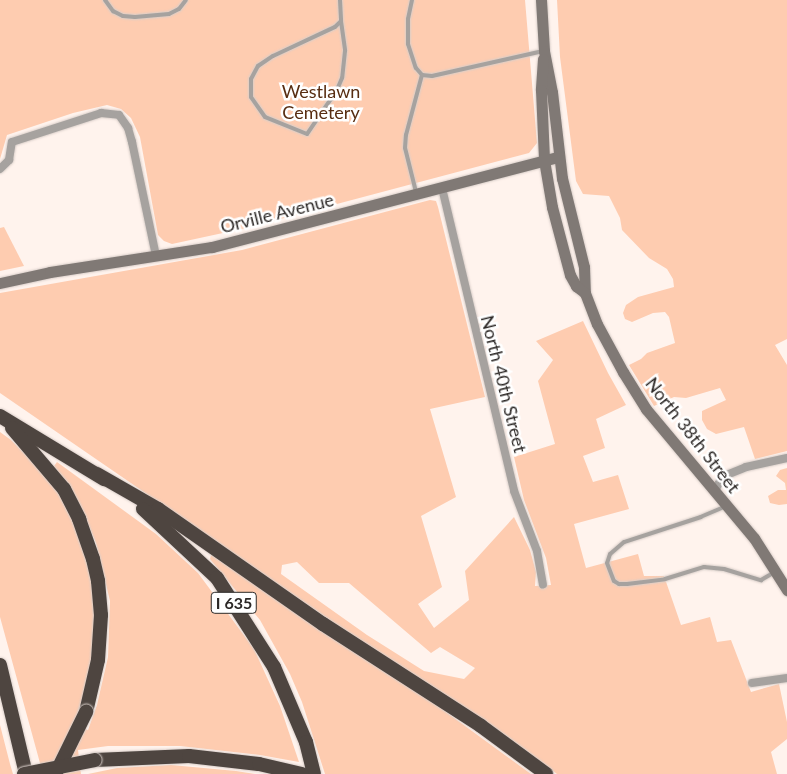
<!DOCTYPE html>
<html>
<head>
<meta charset="utf-8">
<style>
	body { margin:0 }
	#map { position:relative; width:787px; height:774px; overflow:hidden; background:#fff3ed; font-family:Lato,sans-serif }
	div>[style] { position:absolute }
	.green>* { inset:0; background:#feccb0 }
	.roads { filter:drop-shadow(0 0 1px #d9cec9) drop-shadow(0 0 1px #d9cec9) }
	.lane>* { height:4px; margin:-2px; padding:0 2px; transform-origin:2px; border-radius:2px; background:#a6a29f }
	.street>* { height:8px; margin:-4px; padding:0 4px; transform-origin:4px; border-radius:4px; background:#a6a29f }
	.secondary>* { height:11px; margin:-5.5px; padding:0 5.5px; transform-origin:5.5px; border-radius:5.5px; background:#807975 }
	.highway>* { height:14px; margin:-7px; padding:0 7px; transform-origin:7px; border-radius:7px; background:#4e4540 }
	.bridges { filter:drop-shadow(0 0 1px #d9cec9) drop-shadow(0 0 1px #d9cec9) }
	.highway-bridge>* { height:14px; margin:-7px; padding:0 7px; transform-origin:7px; border-radius:7px; background:#4e4540 }
	span { translate:-50% -50%; white-space:nowrap; text-align:center; line-height:1.15; -webkit-text-stroke:5px #fff; paint-order:stroke }
	.shield-label span { padding:1px 4px; background:#fff; border:1px solid; border-radius:4px; -webkit-text-stroke-width:0 }
	.shield-label { font-size:16px; color:#2c2826; font-weight:700 }
	.park-label { font-size:18px; color:#582d11 }
	.street-label { font-size:18px; color:#2c2826 }
</style>
</head>
<body>
<div id="map">
	<div class="green">
		<i style="clip-path:polygon(0 0,525px 0,537px 143px,529px 153px,246px 228px,172px 244px,164px 241px,158px 235px,140px 137px,131px 118px,121px 109px,107px 105px,73px 113px,7px 135px,0 159px)"></i>
		<i style="clip-path:polygon(557px 0,787px 0,787px 339px,775px 345px,787px 365px,787px 451px,755px 459px,744px 427px,716px 434px,707px 429px,702px 420px,702px 411px,726px 400px,720px 388px,686px 398px,674px 397px,654px 406px,629px 365px,641px 359px,647px 353px,675px 343px,669px 317px,665px 312px,653px 313px,632px 322px,625px 319px,623px 313px,626px 305px,638px 297px,674px 287px,673px 279px,667px 269px,649px 258px,622px 230px,620px 218px,609px 196px,583px 194px,576px 181px,560px 57px)"></i>
		<i style="clip-path:polygon(evenodd,430px 200px,436px 201px,438px 207px,485px 397px,430px 409px,456px 497px,421px 516px,442px 587px,418px 604px,434px 628px,469px 600px,465px 571px,514px 517px,530px 550px,536px 572px,535px 586px,551px 585px,546px 558px,524px 500px,514px 457px,555px 444px,538px 381px,553px 360px,536px 341px,583px 321px,608px 373px,626px 405px,596px 419px,605px 448px,583px 456px,593px 482px,618px 475px,629px 509px,574px 524px,586px 568px,638px 554px,644px 576px,664px 576px,681px 625px,710px 617px,717px 642px,731px 640px,751px 692px,779px 684px,787px 722px,787px 739px,771px 752px,777px 774px,557px 774px,507px 736px,330px 620px,0 393px,0 293px,242px 250px,430px 200px,297px 562px,319px 583px,349px 583px,431px 653px,440px 647px,475px 668px,464px 679px,424px 671px,367px 635px,281px 574px,282px 565px,297px 562px)"></i>
		<i style="clip-path:polygon(4px 227px,24px 266px,0 271px,0 228px)"></i>
		<i style="clip-path:polygon(0 432px,11px 440px,44px 473px,60px 492px,90px 559px,96px 605px,92px 669px,75px 725px,88px 730px,97px 705px,108px 657px,110px 601px,96px 543px,82px 509px,54px 466px,57px 462px,156px 534px,198px 573px,254px 649px,280px 706px,299px 762px,260px 755px,180px 746px,108px 746px,78px 750px,81px 774px,43px 774px,0 617px)"></i>
		<i style="clip-path:polygon(787px 468px,787px 504px,779px 505px,770px 503px,768px 496px,778px 490px,786px 490px,785px 483px,776px 476px,780px 470px)"></i>
		<i style="clip-path:polygon(211px 555px,402px 680px,531px 774px,325px 774px,302px 702px,290px 674px,260px 620px,210px 559px)"></i>
		<i style="clip-path:polygon(0 725px,10px 764px,13px 774px,0 774px)"></i>
		<i style="clip-path:polygon(171px 765px,236px 771px,255px 774px,88px 774px,117px 768px)"></i>
	</div>
	<div class="roads">
		<div class="lane">
			<i style="left:105px;top:0;width:14px;rotate:54deg"></i>
			<i style="left:113px;top:11px;width:11px;rotate:27deg"></i>
			<i style="left:123px;top:16px;width:12px;rotate:5deg"></i>
			<i style="left:135px;top:17px;width:34px;rotate:-5deg"></i>
			<i style="left:169px;top:14px;width:11px;rotate:-27deg"></i>
			<i style="left:179px;top:9px;width:11px;rotate:-52deg"></i>
			<i style="left:340px;top:0;width:21px;rotate:87deg"></i>
			<i style="left:412px;top:0;width:19px;rotate:102deg"></i>
			<i style="left:408px;top:19px;width:25px;rotate:90deg"></i>
			<i style="left:408px;top:44px;width:25px;rotate:72deg"></i>
			<i style="left:416px;top:68px;width:9px;rotate:49deg"></i>
			<i style="left:341px;top:21px;width:30px;rotate:82deg"></i>
			<i style="left:345px;top:51px;width:27px;rotate:96deg"></i>
			<i style="left:342px;top:78px;width:13px;rotate:113deg"></i>
			<i style="left:337px;top:90px;width:53px;rotate:124.3deg"></i>
			<i style="left:307px;top:134px;width:45px;rotate:-158deg"></i>
			<i style="left:265px;top:117px;width:24px;rotate:-125deg"></i>
			<i style="left:251px;top:97px;width:18px;rotate:-90deg"></i>
			<i style="left:251px;top:79px;width:15px;rotate:-62deg"></i>
			<i style="left:258px;top:66px;width:18px;rotate:-34deg"></i>
			<i style="left:273px;top:56px;width:68px;rotate:-25.1deg"></i>
			<i style="left:335px;top:27px;width:8px;rotate:-45deg"></i>
			<i style="left:416px;top:192px;width:45px;rotate:-104deg"></i>
			<i style="left:405px;top:148px;width:13px;rotate:-86deg"></i>
			<i style="left:406px;top:135px;width:62px;rotate:-75.1deg"></i>
			<i style="left:422px;top:75px;width:10px;rotate:6deg"></i>
			<i style="left:432px;top:76px;width:114px;rotate:-12.7deg"></i>
			<i style="left:724px;top:507px;width:25px;rotate:157deg"></i>
			<i style="left:701px;top:517px;width:81px;rotate:162deg"></i>
			<i style="left:624px;top:542px;width:18px;rotate:139deg"></i>
			<i style="left:610px;top:554px;width:9px;rotate:108deg"></i>
			<i style="left:607px;top:563px;width:19px;rotate:69deg"></i>
			<i style="left:614px;top:581px;width:6px;rotate:31deg"></i>
			<i style="left:619px;top:584px;width:8px"></i>
			<i style="left:627px;top:584px;width:38px;rotate:-7deg"></i>
			<i style="left:665px;top:579px;width:41px;rotate:-17.1deg"></i>
			<i style="left:704px;top:567px;width:20px;rotate:6deg"></i>
			<i style="left:724px;top:569px;width:39px;rotate:17deg"></i>
			<i style="left:761px;top:580px;width:14px;rotate:-30deg"></i>
		</div>
		<div class="street">
			<i style="left:0;top:169px;width:13px;rotate:-45deg"></i>
			<i style="left:9px;top:160px;width:18px;rotate:-81deg"></i>
			<i style="left:12px;top:142px;width:94px;rotate:-18deg"></i>
			<i style="left:101px;top:113px;width:18px;rotate:6deg"></i>
			<i style="left:119px;top:115px;width:16px;rotate:55deg"></i>
			<i style="left:128px;top:128px;width:15px;rotate:74deg"></i>
			<i style="left:132px;top:142px;width:116px;rotate:78.1deg"></i>
			<i style="left:442px;top:188px;width:311px;rotate:76.6deg"></i>
			<i style="left:514px;top:491px;width:64px;rotate:69deg"></i>
			<i style="left:537px;top:551px;width:34px;rotate:80deg"></i>
			<i style="left:715px;top:491px;width:9px;rotate:-63deg"></i>
			<i style="left:719px;top:483px;width:13px;rotate:-42deg"></i>
			<i style="left:729px;top:474px;width:18px;rotate:-22deg"></i>
			<i style="left:746px;top:467px;width:42px;rotate:-12.4deg"></i>
			<i style="left:752px;top:683px;width:35px;rotate:-8deg"></i>
		</div>
		<div class="secondary">
			<i style="left:541px;top:0;width:51px;rotate:86.6deg"></i>
			<i style="left:544px;top:51px;width:42px;rotate:79deg"></i>
			<i style="left:552px;top:92px;width:87px;rotate:83.4deg"></i>
			<i style="left:562px;top:178px;width:92px;rotate:76.1deg"></i>
			<i style="left:584px;top:267px;width:26px;rotate:88deg"></i>
			<i style="left:585px;top:293px;width:33px;rotate:69deg"></i>
			<i style="left:597px;top:324px;width:55px;rotate:61.6deg"></i>
			<i style="left:623px;top:372px;width:44px;rotate:58.1deg"></i>
			<i style="left:646px;top:409px;width:168px;rotate:50.1deg"></i>
			<i style="left:754px;top:538px;width:62px;rotate:57.6deg"></i>
			<i style="left:543px;top:59px;width:31px;rotate:94deg"></i>
			<i style="left:541px;top:90px;width:70px;rotate:87.5deg"></i>
			<i style="left:544px;top:160px;width:48px;rotate:80.3deg"></i>
			<i style="left:552px;top:207px;width:70px;rotate:75.2deg"></i>
			<i style="left:570px;top:275px;width:13px;rotate:61deg"></i>
			<i style="left:576px;top:286px;width:11px;rotate:38deg"></i>
			<i style="left:0;top:283px;width:51px;rotate:-12.4deg"></i>
			<i style="left:50px;top:272px;width:164px;rotate:-8.8deg"></i>
			<i style="left:212px;top:247px;width:358px;rotate:-14.6deg"></i>
		</div>
		<div class="highway">
			<i style="left:0;top:416px;width:122px;rotate:31.2deg"></i>
			<i style="left:12px;top:428px;width:80px;rotate:49.6deg"></i>
			<i style="left:64px;top:489px;width:34px;rotate:63deg"></i>
			<i style="left:79px;top:519px;width:42px;rotate:70.7deg"></i>
			<i style="left:93px;top:559px;width:23px;rotate:77deg"></i>
			<i style="left:98px;top:581px;width:34px;rotate:85deg"></i>
			<i style="left:101px;top:615px;width:45px;rotate:93.8deg"></i>
			<i style="left:98px;top:660px;width:53px;rotate:103deg"></i>
			<i style="left:97px;top:474px;width:70px;rotate:29.8deg"></i>
			<i style="left:158px;top:509px;width:201px;rotate:34.9deg"></i>
			<i style="left:323px;top:624px;width:188px;rotate:32.8deg"></i>
			<i style="left:481px;top:726px;width:81px;rotate:36.4deg"></i>
			<i style="left:143px;top:509px;width:101px;rotate:43deg"></i>
			<i style="left:217px;top:578px;width:106px;rotate:57.4deg"></i>
			<i style="left:274px;top:667px;width:82px;rotate:66.9deg"></i>
			<i style="left:306px;top:742px;width:33px;rotate:76deg"></i>
			<i style="left:0;top:665px;width:112px;rotate:76.6deg"></i>
			<i style="left:95px;top:760px;width:94px;rotate:-2.4deg"></i>
			<i style="left:189px;top:756px;width:70px;rotate:6.5deg"></i>
			<i style="left:259px;top:764px;width:44px;rotate:13.1deg"></i>
		</div>
	</div>
	<div class="bridges">
		<div class="highway-bridge">
			<i style="left:58px;top:769px;width:64px;rotate:-63.8deg"></i>
			<i style="left:24px;top:774px;width:72px;rotate:-11.2deg"></i>
		</div>
	</div>
	<div class="shield-label">
		<span style="left:234px;top:603px">I 635</span>
	</div>
	<div class="park-label">
		<span style="left:321px;top:102px">Westlawn<br>Cemetery</span>
	</div>
	<div class="street-label">
		<span style="left:277px;top:213px;rotate:-14deg">Orville Avenue</span>
		<span style="left:504px;top:384px;rotate:76deg">North 40th Street</span>
		<span style="left:693px;top:435px;rotate:52deg">North 38th Street</span>
	</div>
</div>
</body>
</html>
